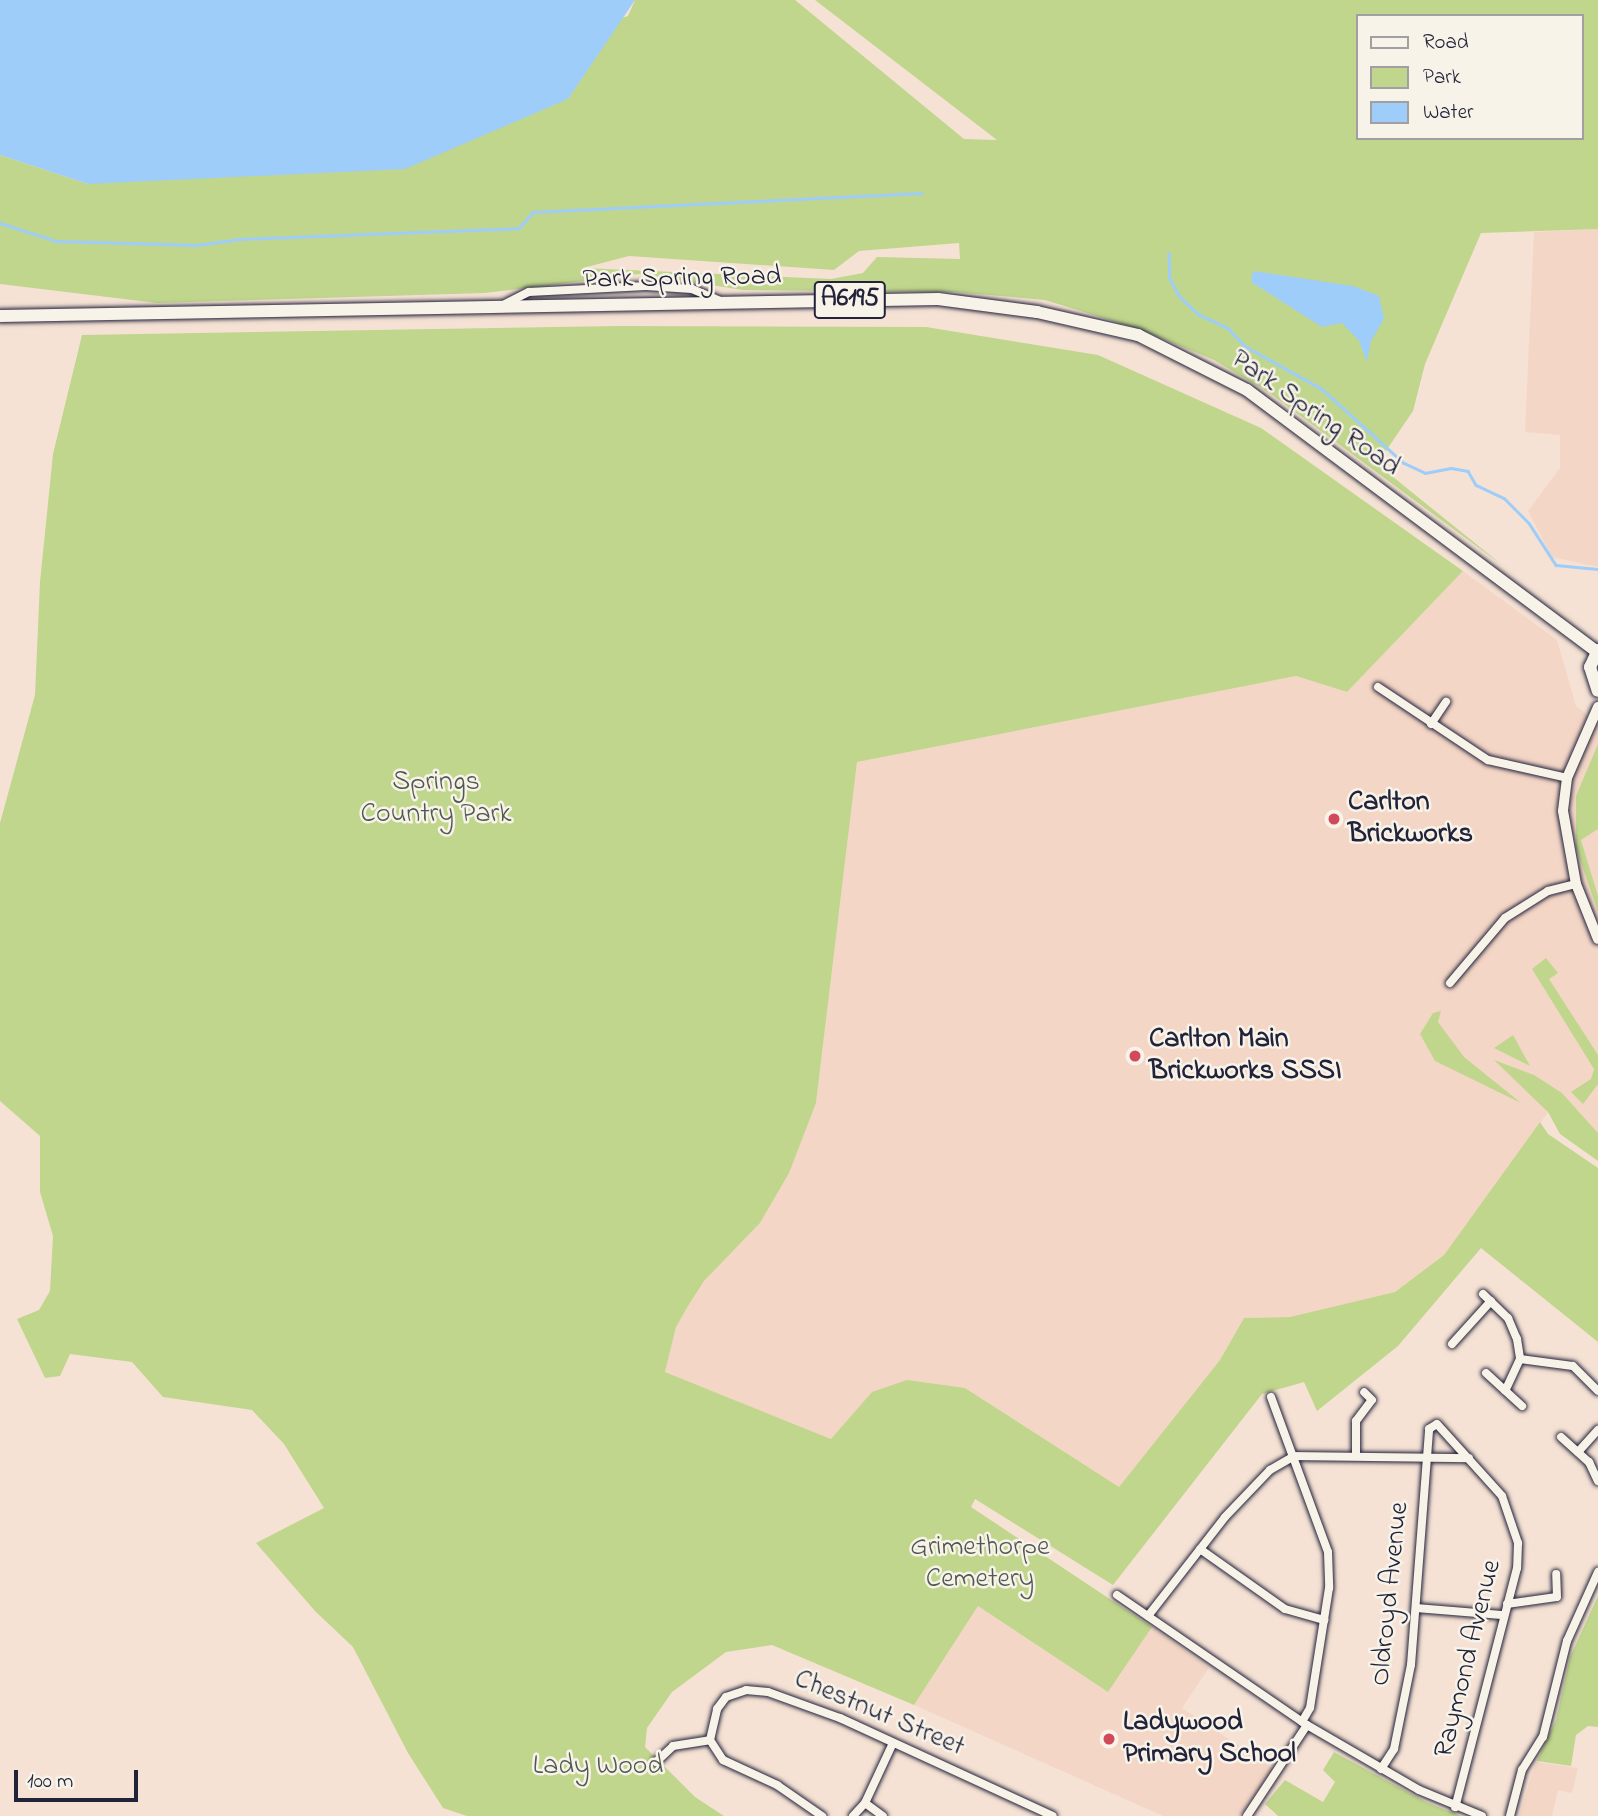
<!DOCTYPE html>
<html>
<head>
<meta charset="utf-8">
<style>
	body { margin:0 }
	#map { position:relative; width:1598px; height:1816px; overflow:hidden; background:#f5e2d4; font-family:"Indie Flower",sans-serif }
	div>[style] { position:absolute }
	.built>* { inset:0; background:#f4d6c6 }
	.green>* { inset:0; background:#c0d68c }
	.water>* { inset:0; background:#9ecdfa }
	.stream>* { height:2.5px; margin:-1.25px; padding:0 1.25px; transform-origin:1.25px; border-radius:1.25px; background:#9ecdfa }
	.roads { filter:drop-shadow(0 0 2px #22223b) drop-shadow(0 0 2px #22223b) }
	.street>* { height:8px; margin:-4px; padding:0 4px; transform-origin:4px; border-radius:4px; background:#f7f3e8 }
	.secondary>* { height:10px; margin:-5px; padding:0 5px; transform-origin:5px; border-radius:5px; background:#f7f3e8 }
	.primary>* { height:12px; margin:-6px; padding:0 6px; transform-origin:6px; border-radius:6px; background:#f7f3e8 }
	.dots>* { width:19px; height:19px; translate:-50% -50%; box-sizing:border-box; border:4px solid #f7f3e8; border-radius:50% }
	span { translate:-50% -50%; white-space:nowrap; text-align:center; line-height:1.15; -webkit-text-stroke:5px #f7f3e8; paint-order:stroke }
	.shield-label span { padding:2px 5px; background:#f7f3e8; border:2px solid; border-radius:5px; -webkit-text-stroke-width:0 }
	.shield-label { font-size:26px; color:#22223b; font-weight:700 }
	.street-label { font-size:28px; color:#22223b }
	.park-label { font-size:28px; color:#515853 }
	.poi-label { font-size:28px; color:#22223b; font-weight:700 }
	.left { translate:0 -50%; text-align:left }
	.legend { position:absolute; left:1356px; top:14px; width:228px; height:126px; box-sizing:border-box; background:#f7f3e8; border:2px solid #a29fa3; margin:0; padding:9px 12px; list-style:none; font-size:21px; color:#22223b }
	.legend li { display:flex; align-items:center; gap:14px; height:35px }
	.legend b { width:35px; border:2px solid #a29fa3 }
	.scale { position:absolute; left:14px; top:1770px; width:124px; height:32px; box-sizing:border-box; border:4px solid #22223b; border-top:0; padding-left:9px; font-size:21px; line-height:24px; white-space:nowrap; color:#22223b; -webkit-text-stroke:5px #f7f3e8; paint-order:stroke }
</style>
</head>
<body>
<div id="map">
	<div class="built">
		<i style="clip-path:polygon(1598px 229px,1598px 567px,1552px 557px,1528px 511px,1560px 468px,1560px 435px,1525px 432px,1534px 232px)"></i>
		<i style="clip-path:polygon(1463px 571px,1557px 640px,1576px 706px,1598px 723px,1598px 1133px,1562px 1093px,1444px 1255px,1395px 1292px,1290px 1317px,1244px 1318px,1220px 1360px,1119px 1487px,965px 1388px,831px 1439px,665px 1372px,676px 1327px,688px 1306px,704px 1281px,760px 1223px,816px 1103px,857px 762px,1296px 676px,1347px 692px)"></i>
		<i style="clip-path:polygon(978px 1606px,1108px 1692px,1152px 1627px,1209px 1668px,1182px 1708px,1274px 1769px,1239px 1816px,1163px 1816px,914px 1705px)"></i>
		<i style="clip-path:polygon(1536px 1762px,1578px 1768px,1572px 1793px,1558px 1790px,1552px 1816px,1519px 1816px)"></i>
	</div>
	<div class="green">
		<i style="clip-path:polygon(evenodd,635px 0,795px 0,964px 139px,997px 140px,815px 0,1598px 0,1598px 229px,1481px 233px,1425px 364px,1413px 411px,1377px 464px,1502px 565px,1271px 394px,1214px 360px,1139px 329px,1045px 300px,955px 292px,743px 290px,639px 274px,485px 293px,157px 303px,0 284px,0 155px,88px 184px,628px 16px,635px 0,1358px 16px,1582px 16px,1582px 138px,1358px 138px,1358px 16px,635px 0,959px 243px,960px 259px,877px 257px,863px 273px,831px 279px,583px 268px,629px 256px,834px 270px,859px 251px,959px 243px)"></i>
		<i style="clip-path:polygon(619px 326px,926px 327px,1098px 355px,1261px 428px,1463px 571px,1347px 692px,1296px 676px,857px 762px,816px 1103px,789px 1173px,760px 1223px,704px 1281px,688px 1306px,676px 1327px,665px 1372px,831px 1439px,872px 1392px,907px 1380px,965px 1388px,1119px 1487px,1220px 1360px,1244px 1318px,1290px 1317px,1395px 1292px,1444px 1255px,1540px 1122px,1548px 1134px,1598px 1168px,1598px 1342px,1481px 1248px,1398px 1346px,1317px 1411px,1304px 1382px,1262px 1394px,1113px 1585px,975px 1499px,971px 1507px,1152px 1627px,1108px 1692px,978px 1606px,914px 1705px,772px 1645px,726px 1652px,672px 1692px,647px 1728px,645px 1747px,695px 1797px,724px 1816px,467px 1816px,443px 1808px,408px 1753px,353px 1647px,315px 1611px,256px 1543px,324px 1508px,284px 1444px,252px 1410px,163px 1397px,132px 1362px,70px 1354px,60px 1376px,45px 1378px,17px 1319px,39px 1310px,50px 1291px,53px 1236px,40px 1192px,40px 1136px,0 1101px,0 823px,35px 695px,40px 582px,53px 454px,82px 335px)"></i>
		<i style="clip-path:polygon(1598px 744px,1598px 829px,1581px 840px,1598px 896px,1598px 912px,1576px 848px,1576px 796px)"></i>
		<i style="clip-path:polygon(1546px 958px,1558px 973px,1549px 979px,1598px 1055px,1598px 1084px,1583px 1104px,1571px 1092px,1591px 1079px,1594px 1069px,1532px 969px)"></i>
		<i style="clip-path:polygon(1441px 1011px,1438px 1022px,1464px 1057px,1521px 1103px,1435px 1061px,1420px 1034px,1433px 1013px)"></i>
		<i style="clip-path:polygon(1513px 1035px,1530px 1066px,1494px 1048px)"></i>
		<i style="clip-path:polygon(1494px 1060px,1534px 1075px,1562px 1093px,1598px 1133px,1598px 1161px,1560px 1134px,1548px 1112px)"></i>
		<i style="clip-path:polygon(1598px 1596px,1598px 1727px,1588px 1726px,1576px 1735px,1571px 1766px,1537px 1761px,1556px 1720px,1570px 1657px)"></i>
		<i style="clip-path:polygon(1334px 1752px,1426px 1802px,1461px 1816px,1278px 1816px,1265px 1804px,1285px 1780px,1323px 1802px,1335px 1782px,1323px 1770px)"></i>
	</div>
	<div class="water">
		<i style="clip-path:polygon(0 0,635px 0,568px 99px,405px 169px,88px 184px,0 155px)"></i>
		<i style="clip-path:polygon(1253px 271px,1353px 286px,1379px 296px,1384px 319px,1371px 341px,1367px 362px,1359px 341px,1342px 323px,1322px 327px,1251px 282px)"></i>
	</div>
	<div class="stream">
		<i style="left:0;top:223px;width:59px;rotate:17.8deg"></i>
		<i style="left:56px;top:241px;width:142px;rotate:1.6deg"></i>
		<i style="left:198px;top:245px;width:41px;rotate:-8.3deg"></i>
		<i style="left:239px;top:239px;width:280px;rotate:-2.2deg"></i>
		<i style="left:519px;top:228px;width:21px;rotate:-49deg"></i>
		<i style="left:533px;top:212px;width:389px;rotate:-2.8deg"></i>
		<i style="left:1169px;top:253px;width:26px;rotate:88deg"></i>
		<i style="left:1170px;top:279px;width:21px;rotate:61deg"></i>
		<i style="left:1180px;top:297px;width:25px;rotate:43deg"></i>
		<i style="left:1198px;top:314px;width:33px;rotate:25deg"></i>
		<i style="left:1228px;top:328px;width:25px;rotate:47deg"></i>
		<i style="left:1245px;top:346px;width:88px;rotate:29.2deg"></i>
		<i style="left:1322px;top:389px;width:110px;rotate:42.1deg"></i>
		<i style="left:1404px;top:463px;width:23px;rotate:25deg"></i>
		<i style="left:1425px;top:473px;width:26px;rotate:-11deg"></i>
		<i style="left:1451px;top:468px;width:17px;rotate:10deg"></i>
		<i style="left:1468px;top:471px;width:16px;rotate:60deg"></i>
		<i style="left:1476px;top:485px;width:31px;rotate:25deg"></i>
		<i style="left:1504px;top:498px;width:35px;rotate:45deg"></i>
		<i style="left:1529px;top:523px;width:50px;rotate:57.3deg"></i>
		<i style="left:1556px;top:565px;width:42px;rotate:5.4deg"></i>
	</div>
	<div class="roads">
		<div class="street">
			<i style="left:503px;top:305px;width:29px;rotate:-27deg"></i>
			<i style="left:529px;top:292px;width:117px;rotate:-2.9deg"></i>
			<i style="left:646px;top:286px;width:46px;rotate:3.7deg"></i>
			<i style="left:692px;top:289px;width:30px;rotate:23deg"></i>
			<i style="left:1378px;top:687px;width:132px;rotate:33.6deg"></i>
			<i style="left:1488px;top:760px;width:81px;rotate:12.8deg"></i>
			<i style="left:1431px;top:724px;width:27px;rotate:-56deg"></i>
			<i style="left:1450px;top:983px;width:85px;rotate:-49.8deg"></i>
			<i style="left:1505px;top:918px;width:51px;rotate:-32.1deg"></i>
			<i style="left:1548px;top:891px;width:29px;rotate:-14deg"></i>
			<i style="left:1483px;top:1294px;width:35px;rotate:44deg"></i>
			<i style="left:1508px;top:1318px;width:23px;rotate:67deg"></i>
			<i style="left:1517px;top:1339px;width:20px;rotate:81deg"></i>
			<i style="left:1520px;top:1359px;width:35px;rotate:115deg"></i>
			<i style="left:1452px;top:1344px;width:58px;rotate:-47.8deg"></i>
			<i style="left:1520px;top:1359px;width:53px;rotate:7.5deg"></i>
			<i style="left:1573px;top:1366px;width:35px;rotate:45deg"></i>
			<i style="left:1486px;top:1373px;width:49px;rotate:42.5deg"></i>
			<i style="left:1271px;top:1397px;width:165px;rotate:69.8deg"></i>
			<i style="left:1328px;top:1552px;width:36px;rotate:88deg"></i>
			<i style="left:1329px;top:1588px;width:121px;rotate:99deg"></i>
			<i style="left:1310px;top:1708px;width:16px;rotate:120deg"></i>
			<i style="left:1561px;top:1437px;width:38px;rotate:42deg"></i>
			<i style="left:1589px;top:1462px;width:21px;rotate:65deg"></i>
			<i style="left:1578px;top:1452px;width:30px;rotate:-48deg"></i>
			<i style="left:1356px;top:1455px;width:34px;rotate:-90deg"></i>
			<i style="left:1356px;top:1421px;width:26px;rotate:-53deg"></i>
			<i style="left:1372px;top:1400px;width:11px;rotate:-135deg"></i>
			<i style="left:1200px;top:1549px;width:104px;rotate:35.2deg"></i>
			<i style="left:1285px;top:1609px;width:41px;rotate:15.8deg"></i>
			<i style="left:1117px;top:1595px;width:230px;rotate:34.4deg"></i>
			<i style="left:1307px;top:1725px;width:129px;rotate:30.1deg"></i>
			<i style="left:1419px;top:1790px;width:68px;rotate:22.4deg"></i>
			<i style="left:1507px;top:1604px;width:50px;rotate:-8deg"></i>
			<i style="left:1557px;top:1597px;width:23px;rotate:-92deg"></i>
			<i style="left:1416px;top:1608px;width:86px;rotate:4.7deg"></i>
			<i style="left:1148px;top:1616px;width:125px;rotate:-52.1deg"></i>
			<i style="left:1225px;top:1517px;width:65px;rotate:-46.2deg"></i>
			<i style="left:1270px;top:1470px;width:28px;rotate:-30deg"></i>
			<i style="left:1294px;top:1456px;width:175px;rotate:0.7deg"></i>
			<i style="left:710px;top:1740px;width:32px;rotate:-77deg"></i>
			<i style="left:717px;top:1709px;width:15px;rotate:-53deg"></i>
			<i style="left:726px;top:1697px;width:21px;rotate:-19deg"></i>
			<i style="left:746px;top:1690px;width:22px;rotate:5deg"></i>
			<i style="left:768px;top:1692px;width:77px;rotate:19.9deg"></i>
			<i style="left:840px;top:1718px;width:234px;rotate:24.7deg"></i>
			<i style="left:710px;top:1740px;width:24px;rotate:57deg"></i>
			<i style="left:723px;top:1760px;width:60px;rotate:24.8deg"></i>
			<i style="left:777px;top:1785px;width:55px;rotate:34.6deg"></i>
			<i style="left:656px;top:1762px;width:23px;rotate:-43deg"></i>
			<i style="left:673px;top:1746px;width:37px;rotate:-9deg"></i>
			<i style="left:1381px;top:1769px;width:24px;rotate:-57deg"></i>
			<i style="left:1394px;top:1749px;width:86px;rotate:-78.6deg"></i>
			<i style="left:1411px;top:1665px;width:237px;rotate:-85.6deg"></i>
			<i style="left:1429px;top:1429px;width:9px;rotate:-32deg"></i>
			<i style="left:1437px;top:1424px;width:97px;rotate:47.9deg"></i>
			<i style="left:1502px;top:1496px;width:50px;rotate:71.2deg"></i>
			<i style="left:1518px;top:1543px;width:25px;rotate:92deg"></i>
			<i style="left:1517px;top:1568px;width:247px;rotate:104.5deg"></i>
			<i style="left:865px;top:1803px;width:22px;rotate:36deg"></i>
			<i style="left:853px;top:1816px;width:18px;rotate:-47deg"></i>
			<i style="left:865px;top:1803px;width:66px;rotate:-65deg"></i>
			<i style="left:1247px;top:1816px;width:109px;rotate:-56.6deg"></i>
			<i style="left:1510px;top:1816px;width:48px;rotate:-75.4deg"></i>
			<i style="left:1522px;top:1770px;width:39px;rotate:-58deg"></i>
			<i style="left:1543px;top:1737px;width:99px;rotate:-76deg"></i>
			<i style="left:1567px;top:1641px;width:76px;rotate:-65.8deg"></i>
		</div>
		<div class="secondary">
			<i style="left:1598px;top:707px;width:77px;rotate:113.6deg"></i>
			<i style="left:1567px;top:778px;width:33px;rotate:97deg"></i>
			<i style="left:1563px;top:811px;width:74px;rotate:79.9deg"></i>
			<i style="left:1576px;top:884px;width:59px;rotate:68.2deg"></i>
		</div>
		<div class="primary">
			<i style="left:0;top:316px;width:938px;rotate:-1.04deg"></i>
			<i style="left:938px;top:299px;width:100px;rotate:7.5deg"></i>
			<i style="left:1037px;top:312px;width:104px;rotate:12.8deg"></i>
			<i style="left:1138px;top:335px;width:122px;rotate:26.8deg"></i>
			<i style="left:1247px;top:390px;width:437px;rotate:36.8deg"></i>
			<i style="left:1598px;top:650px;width:19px;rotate:115deg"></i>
			<i style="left:1590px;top:667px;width:25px;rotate:72deg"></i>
		</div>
	</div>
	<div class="dots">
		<i style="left:1334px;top:819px;background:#d1495b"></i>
		<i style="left:1135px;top:1056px;background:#d1495b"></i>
		<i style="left:1109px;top:1739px;background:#d1495b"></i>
	</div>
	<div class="shield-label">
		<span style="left:850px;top:300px">A6195</span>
	</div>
	<div class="street-label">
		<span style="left:682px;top:279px;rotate:-1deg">Park Spring Road</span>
		<span style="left:1315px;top:414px;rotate:35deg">Park Spring Road</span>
		<span style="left:1391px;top:1594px;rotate:-84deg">Oldroyd Avenue</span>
		<span style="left:1469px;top:1659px;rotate:-76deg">Raymond Avenue</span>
		<span style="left:879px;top:1714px;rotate:23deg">Chestnut Street</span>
	</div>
	<div class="park-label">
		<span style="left:436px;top:799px">Springs<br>Country Park</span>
		<span style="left:980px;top:1564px">Grimethorpe<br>Cemetery</span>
		<span style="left:598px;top:1767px">Lady Wood</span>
	</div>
	<div class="poi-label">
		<span class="left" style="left:1348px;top:819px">Carlton<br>Brickworks</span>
		<span class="left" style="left:1149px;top:1056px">Carlton Main<br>Brickworks SSSI</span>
		<span class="left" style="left:1123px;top:1739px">Ladywood<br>Primary School</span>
	</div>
	<ul class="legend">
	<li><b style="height:9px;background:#f7f3e8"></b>Road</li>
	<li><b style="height:19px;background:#c0d68c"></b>Park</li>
	<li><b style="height:19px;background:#9ecdfa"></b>Water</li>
	</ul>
	<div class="scale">100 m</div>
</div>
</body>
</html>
